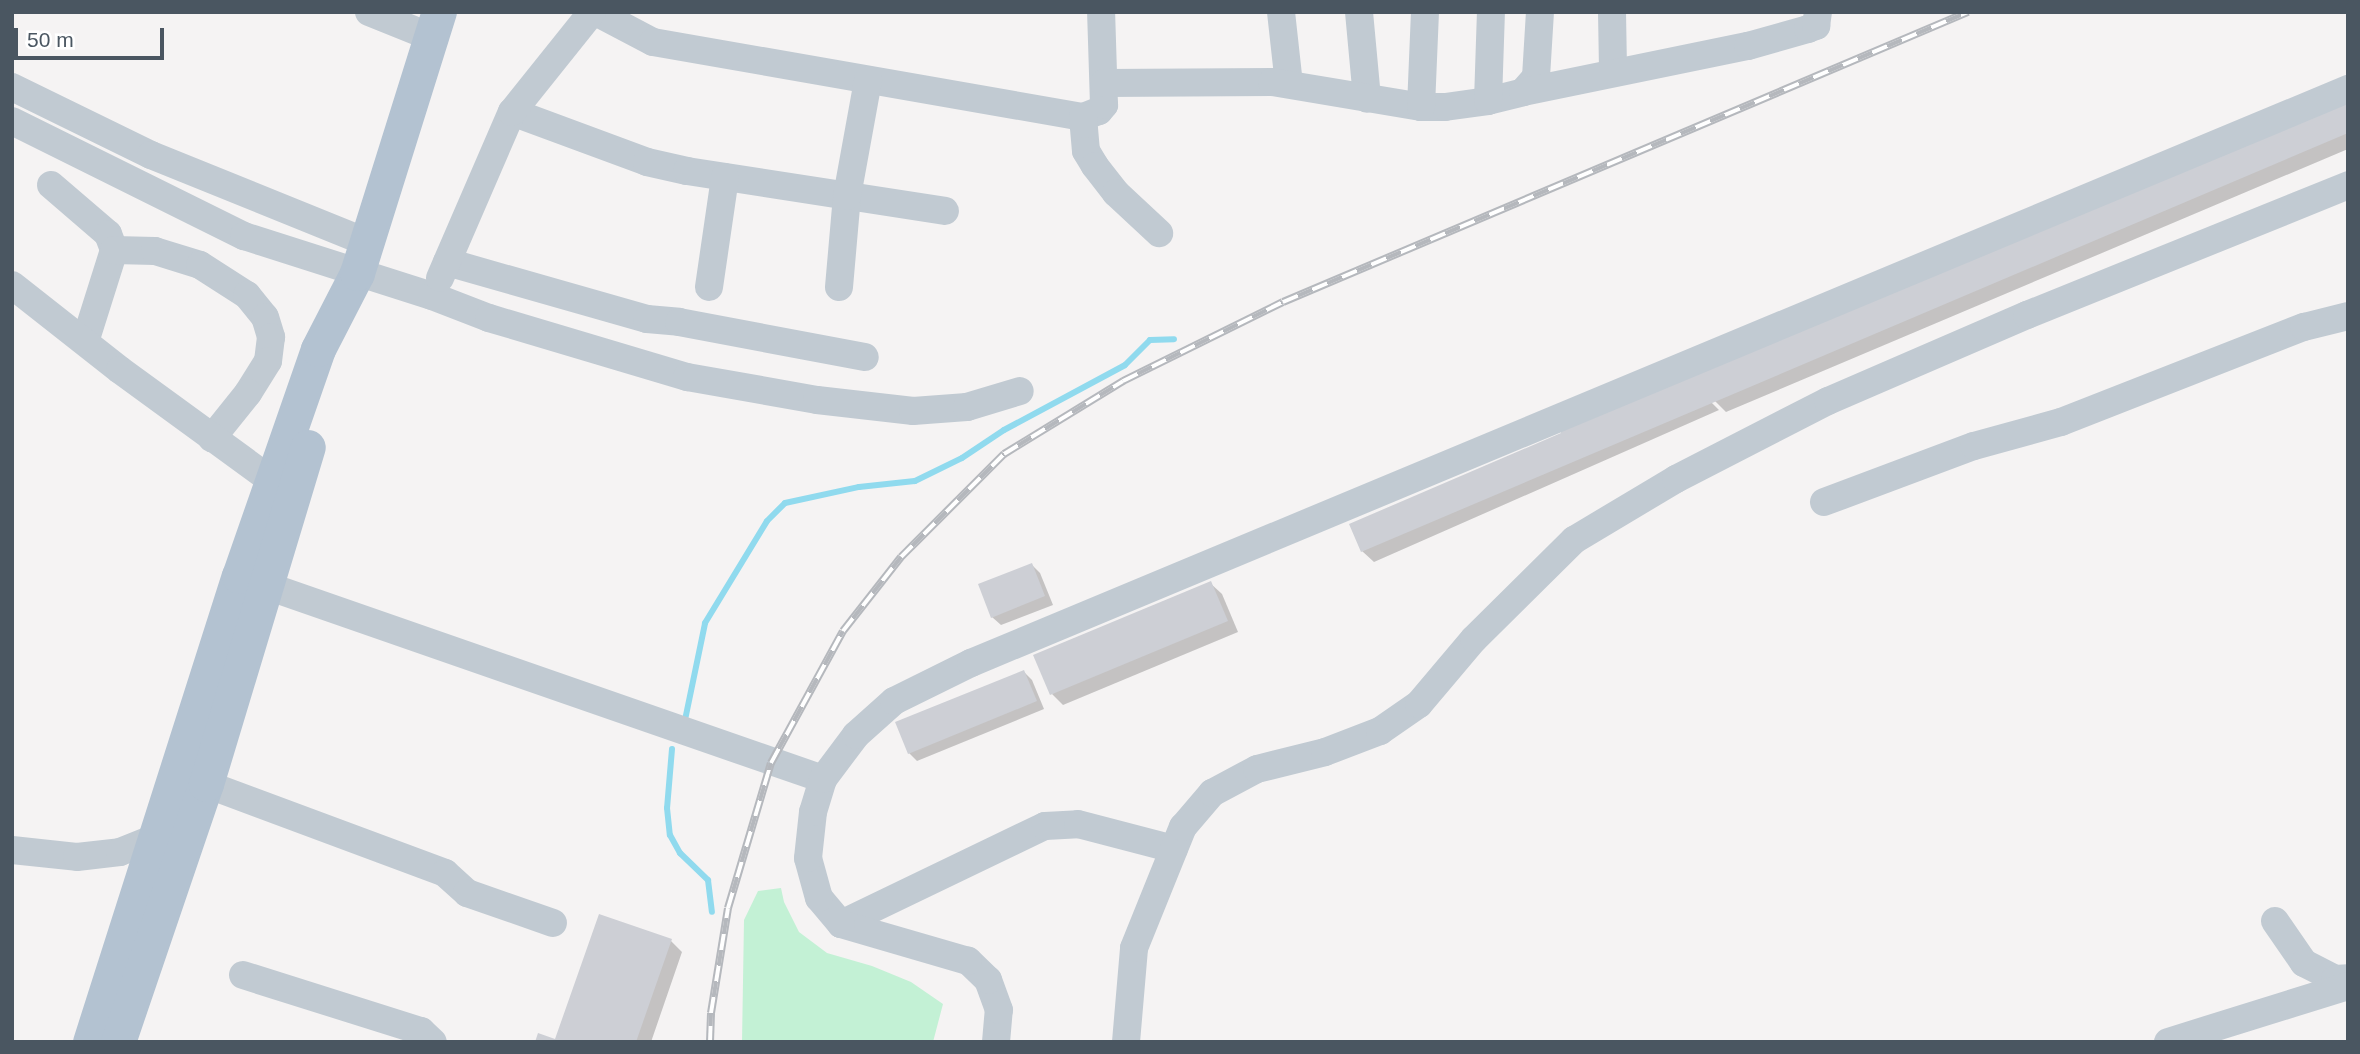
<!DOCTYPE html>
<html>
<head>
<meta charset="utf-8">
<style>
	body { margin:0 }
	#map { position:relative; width:2360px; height:1054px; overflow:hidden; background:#f5f3f3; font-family:Helvetica,sans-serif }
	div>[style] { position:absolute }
	.green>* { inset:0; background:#c3f1d5 }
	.shadow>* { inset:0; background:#0003 }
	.stream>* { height:6px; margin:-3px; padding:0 3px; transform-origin:3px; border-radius:3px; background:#90daee }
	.building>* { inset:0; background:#cdcfd5 }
	.minor>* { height:28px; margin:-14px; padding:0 14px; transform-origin:14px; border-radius:14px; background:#c1cad2 }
	.major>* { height:35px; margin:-17.5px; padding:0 17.5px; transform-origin:17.5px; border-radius:17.5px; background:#b3c2d1 }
	.rail>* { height:8px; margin-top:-4px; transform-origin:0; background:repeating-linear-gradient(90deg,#fff 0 16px,#b5b8bd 0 32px); box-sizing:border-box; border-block:2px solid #b5b8bd }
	span { translate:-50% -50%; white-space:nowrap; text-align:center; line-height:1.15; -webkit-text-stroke:5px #fff; paint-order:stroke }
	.frame { position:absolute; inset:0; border:14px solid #4a5661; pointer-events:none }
	.scale { position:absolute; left:14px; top:28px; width:150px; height:32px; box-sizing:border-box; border:4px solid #4a5661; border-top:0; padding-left:9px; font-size:21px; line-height:24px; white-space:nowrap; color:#4a5661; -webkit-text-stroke:5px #fff; paint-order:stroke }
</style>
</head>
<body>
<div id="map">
	<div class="green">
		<i style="clip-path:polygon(781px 888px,784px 902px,799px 932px,827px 953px,872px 966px,911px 982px,943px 1004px,933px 1042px,742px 1042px,744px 920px,758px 891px)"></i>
	</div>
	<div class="shadow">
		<i style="clip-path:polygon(2348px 98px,2348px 149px,1726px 412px,1714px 400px,1709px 400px,1719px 410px,1374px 562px,1362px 551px)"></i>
		<i style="clip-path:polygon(1032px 565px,1040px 573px,1053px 605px,1001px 625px,992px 617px)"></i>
		<i style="clip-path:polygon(1210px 583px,1222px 594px,1238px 632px,1063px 705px,1052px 694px)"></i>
		<i style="clip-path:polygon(1024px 672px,1032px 680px,1044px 709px,917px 761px,909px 753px)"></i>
		<i style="clip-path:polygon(671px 941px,682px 952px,651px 1042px,537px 1042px,556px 1041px)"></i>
	</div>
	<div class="stream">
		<i style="left:685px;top:720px;width:99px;rotate:-78.3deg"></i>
		<i style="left:705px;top:623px;width:119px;rotate:-58.7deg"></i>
		<i style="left:767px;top:521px;width:25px;rotate:-45deg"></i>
		<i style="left:785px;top:503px;width:76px;rotate:-12.2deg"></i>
		<i style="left:859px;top:487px;width:56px;rotate:-6.1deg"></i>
		<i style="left:915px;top:481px;width:52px;rotate:-26.1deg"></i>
		<i style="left:962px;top:458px;width:50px;rotate:-33.7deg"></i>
		<i style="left:1004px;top:430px;width:137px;rotate:-28.2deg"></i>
		<i style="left:1125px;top:365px;width:35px;rotate:-45deg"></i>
		<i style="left:1150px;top:340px;width:24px;rotate:-2deg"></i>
		<i style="left:672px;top:749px;width:59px;rotate:94.8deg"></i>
		<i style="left:667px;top:808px;width:27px;rotate:84deg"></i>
		<i style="left:670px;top:835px;width:21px;rotate:61deg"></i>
		<i style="left:680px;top:853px;width:39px;rotate:44deg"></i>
		<i style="left:708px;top:880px;width:32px;rotate:83deg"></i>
	</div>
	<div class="building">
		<i style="clip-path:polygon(2348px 96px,2348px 133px,1361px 552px,1349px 524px,1561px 433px,1560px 429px)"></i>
		<i style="clip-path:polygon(1032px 563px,1045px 596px,991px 618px,978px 584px)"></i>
		<i style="clip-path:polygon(1211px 581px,1228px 621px,1050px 695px,1033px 655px)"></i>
		<i style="clip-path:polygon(1024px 670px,1037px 701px,908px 754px,895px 722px)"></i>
		<i style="clip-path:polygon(599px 914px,672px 939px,636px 1042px,535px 1042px,538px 1033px,555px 1039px)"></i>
	</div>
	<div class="minor">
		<i style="left:369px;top:12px;width:67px;rotate:22deg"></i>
		<i style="left:596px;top:12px;width:64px;rotate:27.8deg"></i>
		<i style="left:653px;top:42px;width:436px;rotate:9.9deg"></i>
		<i style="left:1083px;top:117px;width:17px;rotate:-21deg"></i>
		<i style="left:1099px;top:111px;width:8px;rotate:-50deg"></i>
		<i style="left:1104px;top:105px;width:93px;rotate:-91.8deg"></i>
		<i style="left:1281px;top:12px;width:72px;rotate:83.7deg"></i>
		<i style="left:1359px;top:12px;width:87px;rotate:84.7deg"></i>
		<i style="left:1612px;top:12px;width:59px;rotate:89deg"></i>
		<i style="left:1104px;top:83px;width:168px;rotate:-0.3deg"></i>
		<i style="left:1272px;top:82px;width:151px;rotate:9.5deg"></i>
		<i style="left:1421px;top:107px;width:24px"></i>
		<i style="left:1445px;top:107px;width:43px;rotate:-7.9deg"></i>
		<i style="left:1488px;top:101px;width:36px;rotate:-14deg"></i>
		<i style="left:1523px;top:92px;width:20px;rotate:-49deg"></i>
		<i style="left:1536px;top:77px;width:65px;rotate:-86.5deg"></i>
		<i style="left:12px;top:87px;width:155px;rotate:26.1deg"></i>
		<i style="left:151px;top:155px;width:232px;rotate:22deg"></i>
		<i style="left:1523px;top:92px;width:230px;rotate:-11.6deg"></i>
		<i style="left:1748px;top:46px;width:62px;rotate:-15.8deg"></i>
		<i style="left:1808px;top:29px;width:9px;rotate:-21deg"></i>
		<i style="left:1816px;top:26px;width:14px;rotate:-82deg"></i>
		<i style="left:1488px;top:101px;width:89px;rotate:-88.1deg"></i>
		<i style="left:1421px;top:107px;width:95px;rotate:-87.6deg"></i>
		<i style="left:512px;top:112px;width:144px;rotate:20.3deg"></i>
		<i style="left:647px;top:162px;width:41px;rotate:12.7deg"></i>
		<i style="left:687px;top:171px;width:261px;rotate:8.8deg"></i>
		<i style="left:1083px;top:117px;width:34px;rotate:85deg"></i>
		<i style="left:1086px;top:151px;width:17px;rotate:59deg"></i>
		<i style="left:1095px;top:166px;width:34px;rotate:52deg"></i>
		<i style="left:1116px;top:193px;width:59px;rotate:42.9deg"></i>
		<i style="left:12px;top:121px;width:259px;rotate:26.4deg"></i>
		<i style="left:244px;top:236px;width:197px;rotate:17.7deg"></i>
		<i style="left:432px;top:296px;width:61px;rotate:21.1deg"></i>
		<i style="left:489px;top:318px;width:207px;rotate:16.6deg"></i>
		<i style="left:687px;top:377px;width:132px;rotate:10deg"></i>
		<i style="left:817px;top:400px;width:97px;rotate:6.5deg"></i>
		<i style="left:913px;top:411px;width:54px;rotate:-4.2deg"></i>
		<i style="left:967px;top:407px;width:55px;rotate:-16.8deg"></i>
		<i style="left:51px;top:185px;width:75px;rotate:40.7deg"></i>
		<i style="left:108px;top:234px;width:17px;rotate:69deg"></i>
		<i style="left:114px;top:250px;width:96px;rotate:107.5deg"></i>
		<i style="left:114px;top:250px;width:41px;rotate:1.4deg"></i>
		<i style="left:155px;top:251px;width:47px;rotate:17.3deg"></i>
		<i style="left:200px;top:265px;width:56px;rotate:32.6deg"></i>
		<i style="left:247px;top:295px;width:28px;rotate:51deg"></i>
		<i style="left:265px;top:317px;width:21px;rotate:73deg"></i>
		<i style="left:271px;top:337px;width:24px;rotate:97deg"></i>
		<i style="left:268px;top:361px;width:38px;rotate:122deg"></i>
		<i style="left:248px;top:393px;width:58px;rotate:128.7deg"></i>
		<i style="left:447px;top:262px;width:208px;rotate:15.9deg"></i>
		<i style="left:647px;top:319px;width:32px;rotate:5deg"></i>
		<i style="left:679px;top:322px;width:189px;rotate:10.7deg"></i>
		<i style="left:440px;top:278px;width:181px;rotate:-66.6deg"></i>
		<i style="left:512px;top:112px;width:128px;rotate:-51.3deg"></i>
		<i style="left:12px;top:285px;width:137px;rotate:38.2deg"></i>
		<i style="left:120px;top:370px;width:188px;rotate:36.1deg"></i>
		<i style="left:709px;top:287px;width:111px;rotate:-81.7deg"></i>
		<i style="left:839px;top:287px;width:91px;rotate:-85deg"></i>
		<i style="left:847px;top:196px;width:118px;rotate:-79.7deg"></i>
		<i style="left:1824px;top:502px;width:160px;rotate:-20.5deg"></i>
		<i style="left:1974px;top:446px;width:90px;rotate:-15.4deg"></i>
		<i style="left:2061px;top:422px;width:261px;rotate:-21.4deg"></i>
		<i style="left:2304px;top:327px;width:45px;rotate:-14deg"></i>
		<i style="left:247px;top:579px;width:610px;rotate:19.15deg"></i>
		<i style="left:206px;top:784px;width:255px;rotate:20.4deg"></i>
		<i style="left:445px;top:873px;width:30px;rotate:42deg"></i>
		<i style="left:467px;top:893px;width:91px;rotate:19.2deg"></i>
		<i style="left:12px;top:850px;width:65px;rotate:6.1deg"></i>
		<i style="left:77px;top:857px;width:43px;rotate:-6.6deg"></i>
		<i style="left:120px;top:852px;width:37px;rotate:-22deg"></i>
		<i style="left:2275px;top:921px;width:51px;rotate:55.4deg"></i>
		<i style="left:2304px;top:963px;width:35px;rotate:27deg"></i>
		<i style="left:2335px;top:979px;width:13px;rotate:-4deg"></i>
		<i style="left:841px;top:924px;width:226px;rotate:-25.7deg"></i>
		<i style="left:1045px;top:826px;width:33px;rotate:-3deg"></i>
		<i style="left:1078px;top:824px;width:99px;rotate:14.6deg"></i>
		<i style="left:243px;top:975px;width:187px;rotate:17.5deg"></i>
		<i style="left:421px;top:1031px;width:16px;rotate:43deg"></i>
		<i style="left:996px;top:1042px;width:32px;rotate:-85deg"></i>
		<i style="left:999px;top:1010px;width:32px;rotate:-110deg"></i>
		<i style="left:988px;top:980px;width:28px;rotate:-136deg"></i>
		<i style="left:968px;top:961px;width:132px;rotate:-163.8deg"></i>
		<i style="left:841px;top:924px;width:34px;rotate:-130deg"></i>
		<i style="left:819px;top:898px;width:41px;rotate:-105.4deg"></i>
		<i style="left:808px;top:858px;width:46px;rotate:-83.8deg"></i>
		<i style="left:813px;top:812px;width:34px;rotate:-73deg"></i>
		<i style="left:823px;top:779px;width:55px;rotate:-53.1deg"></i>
		<i style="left:856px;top:735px;width:51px;rotate:-41.8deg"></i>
		<i style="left:894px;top:701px;width:86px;rotate:-26.3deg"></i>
		<i style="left:971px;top:663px;width:1492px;rotate:-22.63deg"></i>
		<i style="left:1126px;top:1042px;width:94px;rotate:-85.1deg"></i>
		<i style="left:1134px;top:948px;width:131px;rotate:-68deg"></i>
		<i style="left:1183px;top:827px;width:45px;rotate:-49.5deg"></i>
		<i style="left:1212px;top:793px;width:51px;rotate:-28.1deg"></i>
		<i style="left:1257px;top:769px;width:70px;rotate:-14deg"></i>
		<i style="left:1325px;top:752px;width:59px;rotate:-20.9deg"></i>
		<i style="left:1380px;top:731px;width:47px;rotate:-34.7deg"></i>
		<i style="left:1419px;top:704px;width:85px;rotate:-49.8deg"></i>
		<i style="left:1474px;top:639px;width:141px;rotate:-44.7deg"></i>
		<i style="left:1574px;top:540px;width:119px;rotate:-30.9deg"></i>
		<i style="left:1676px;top:479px;width:171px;rotate:-27.2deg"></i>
		<i style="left:1828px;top:401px;width:217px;rotate:-23.4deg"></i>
		<i style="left:2027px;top:315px;width:346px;rotate:-22deg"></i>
		<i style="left:2168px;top:1042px;width:189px;rotate:-17.3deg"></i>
	</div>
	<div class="major">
		<i style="left:90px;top:1042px;width:489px;rotate:-72.3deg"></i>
		<i style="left:239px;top:576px;width:240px;rotate:-70.8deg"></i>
		<i style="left:318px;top:349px;width:85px;rotate:-62.8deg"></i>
		<i style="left:357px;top:273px;width:274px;rotate:-72.6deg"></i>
		<i style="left:118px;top:1042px;width:273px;rotate:-71.2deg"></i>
		<i style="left:206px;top:784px;width:352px;rotate:-73.2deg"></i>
	</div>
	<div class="rail">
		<i style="left:710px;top:1042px;width:29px;rotate:-88deg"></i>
		<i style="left:711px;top:1013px;width:106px;rotate:-80.8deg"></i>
		<i style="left:728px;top:908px;width:151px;rotate:-73.5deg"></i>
		<i style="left:771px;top:763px;width:150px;rotate:-61.4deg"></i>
		<i style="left:843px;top:631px;width:94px;rotate:-51.9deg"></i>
		<i style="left:901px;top:557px;width:146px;rotate:-45deg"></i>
		<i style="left:1004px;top:454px;width:140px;rotate:-31.5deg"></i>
		<i style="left:1123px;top:381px;width:178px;rotate:-26.3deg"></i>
		<i style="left:1283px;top:302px;width:744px;rotate:-22.95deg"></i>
	</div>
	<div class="frame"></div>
	<div class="scale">50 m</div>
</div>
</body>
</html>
